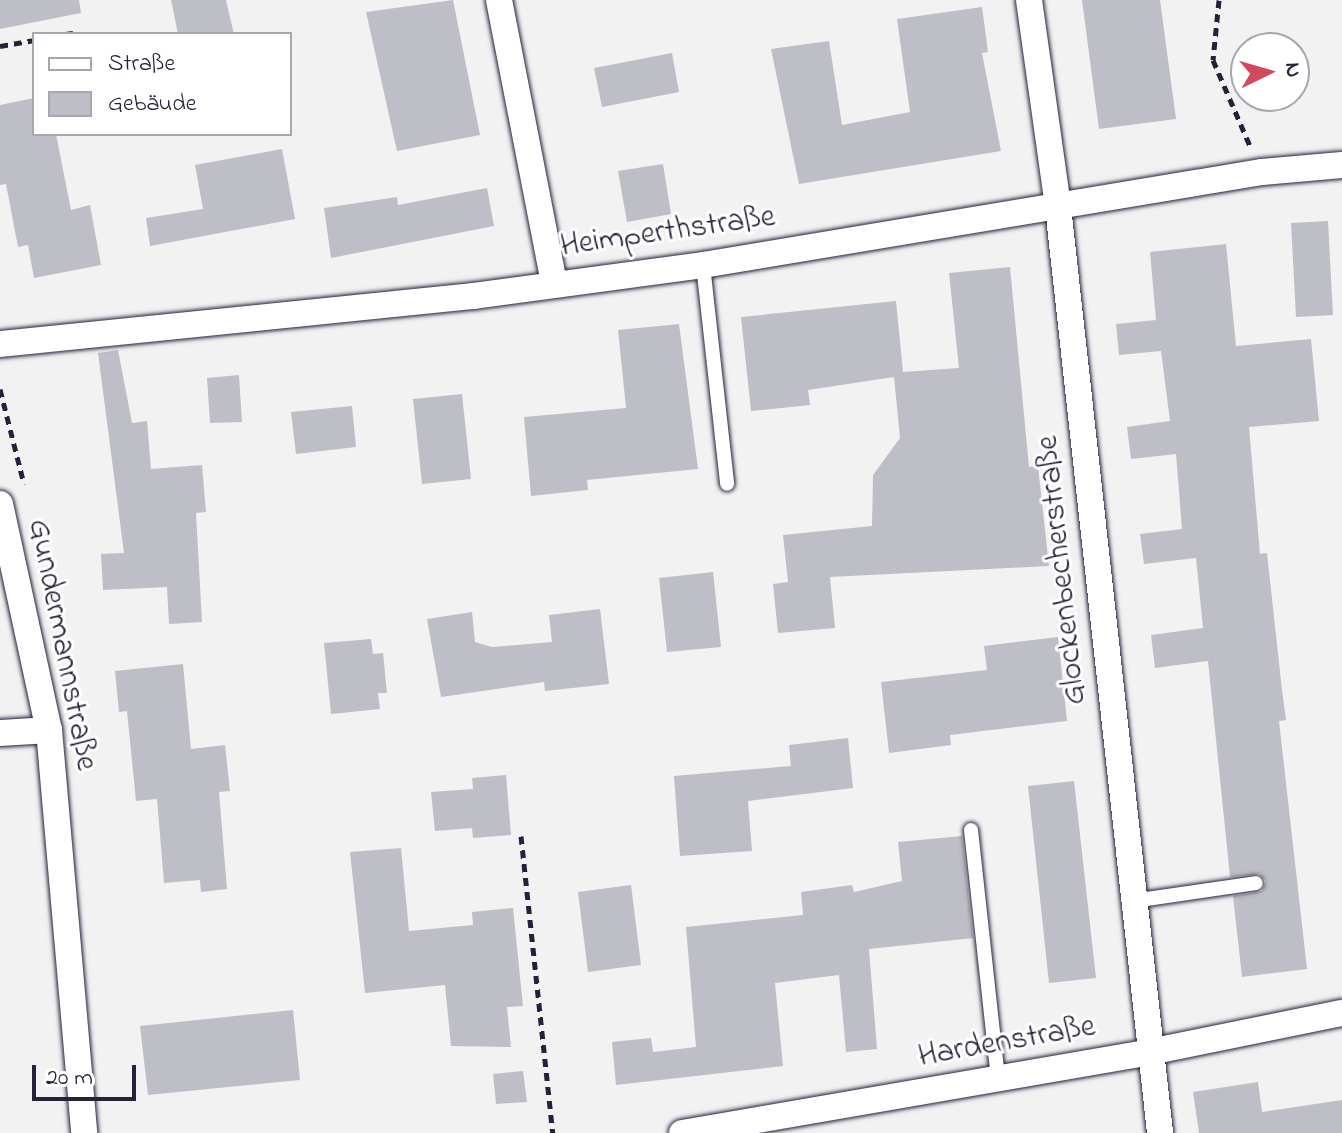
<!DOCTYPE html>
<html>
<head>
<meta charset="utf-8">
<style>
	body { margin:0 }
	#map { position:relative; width:1342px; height:1133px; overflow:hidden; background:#f2f2f3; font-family:"Indie Flower",sans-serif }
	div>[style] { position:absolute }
	.building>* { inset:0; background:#bebec6 }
	.path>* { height:5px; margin-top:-2.5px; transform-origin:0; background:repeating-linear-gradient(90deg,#22223b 0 8px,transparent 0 14px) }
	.roads { filter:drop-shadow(0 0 2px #22223b) drop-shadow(0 0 2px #22223b) }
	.service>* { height:14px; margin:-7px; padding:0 7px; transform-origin:7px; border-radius:7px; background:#fff }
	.minor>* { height:26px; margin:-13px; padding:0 13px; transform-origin:13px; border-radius:13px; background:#fff }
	span { translate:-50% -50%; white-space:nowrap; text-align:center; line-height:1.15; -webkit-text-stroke:6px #fff; paint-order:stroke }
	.street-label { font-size:32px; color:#22223b }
	.legend { position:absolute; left:32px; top:32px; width:260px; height:104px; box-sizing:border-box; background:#fff; border:2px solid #a7a7b1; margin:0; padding:10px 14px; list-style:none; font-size:24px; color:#22223b }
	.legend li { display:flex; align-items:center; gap:16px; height:40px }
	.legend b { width:40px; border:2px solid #a7a7b1 }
	.north { position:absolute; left:1230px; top:32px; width:80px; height:80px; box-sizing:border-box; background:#fff; border:2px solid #a7a7b1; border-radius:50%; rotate:85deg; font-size:22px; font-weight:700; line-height:32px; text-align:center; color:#22223b }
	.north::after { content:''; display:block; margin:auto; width:28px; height:36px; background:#d1495b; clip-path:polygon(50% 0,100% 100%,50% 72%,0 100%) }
	.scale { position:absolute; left:32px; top:1065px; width:104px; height:36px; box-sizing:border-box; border:4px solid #22223b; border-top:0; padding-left:10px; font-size:24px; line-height:28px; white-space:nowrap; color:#22223b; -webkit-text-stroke:6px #fff; paint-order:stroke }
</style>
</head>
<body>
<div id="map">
	<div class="building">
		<i style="clip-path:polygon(0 0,79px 0,81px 13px,0 29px)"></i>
		<i style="clip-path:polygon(171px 0,226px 0,234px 34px,178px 34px)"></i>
		<i style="clip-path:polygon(453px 0,480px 135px,397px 151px,366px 12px)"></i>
		<i style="clip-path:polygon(1082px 0,1160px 0,1176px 119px,1099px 129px)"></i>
		<i style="clip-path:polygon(982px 7px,988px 52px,982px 53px,1001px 151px,799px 184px,771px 49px,829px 41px,842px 125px,910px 112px,897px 19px)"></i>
		<i style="clip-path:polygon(672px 53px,679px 92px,602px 107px,594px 68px)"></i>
		<i style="clip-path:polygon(34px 98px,34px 134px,56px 134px,71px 210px,90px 205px,101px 265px,34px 278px,28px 245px,18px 247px,6px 184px,0 185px,0 105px)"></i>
		<i style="clip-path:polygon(282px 149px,295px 219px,150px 246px,146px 218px,203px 209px,195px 165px)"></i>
		<i style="clip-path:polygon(663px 164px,671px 214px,627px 222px,618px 171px)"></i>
		<i style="clip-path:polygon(487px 188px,494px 226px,331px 258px,324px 208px,397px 197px,398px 205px)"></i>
		<i style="clip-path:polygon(1328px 221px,1333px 315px,1296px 317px,1291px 223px)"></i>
		<i style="clip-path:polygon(1226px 244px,1236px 346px,1311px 339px,1319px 421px,1249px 427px,1260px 554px,1267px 553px,1282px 690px,1286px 720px,1279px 721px,1307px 969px,1242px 977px,1233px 896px,1262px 891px,1266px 881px,1259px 874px,1230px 877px,1208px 661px,1155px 668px,1151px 635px,1203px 628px,1196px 558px,1144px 564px,1140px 534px,1182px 529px,1176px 454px,1131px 459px,1127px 427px,1170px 421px,1161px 351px,1119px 355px,1116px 324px,1156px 320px,1150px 252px)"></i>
		<i style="clip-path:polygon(1010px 267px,1029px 467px,1038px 466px,1049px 566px,830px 577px,835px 628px,778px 633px,773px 584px,788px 582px,783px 535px,872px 526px,873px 475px,900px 438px,894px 377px,808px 390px,810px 405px,751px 411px,741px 317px,896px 301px,903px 372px,959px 368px,949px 273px)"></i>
		<i style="clip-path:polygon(679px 324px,698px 469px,587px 480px,588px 490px,531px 496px,524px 417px,626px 408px,618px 330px)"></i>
		<i style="clip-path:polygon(118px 350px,132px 423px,147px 421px,151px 469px,202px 465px,206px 512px,196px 513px,202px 622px,169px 624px,167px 587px,103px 590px,101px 554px,124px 553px,98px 353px)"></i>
		<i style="clip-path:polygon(239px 375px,242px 422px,210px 423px,207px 378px)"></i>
		<i style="clip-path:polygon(462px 394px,471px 479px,422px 484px,413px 399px)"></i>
		<i style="clip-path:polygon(352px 406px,356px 447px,296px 454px,291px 412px)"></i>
		<i style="clip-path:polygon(713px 572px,721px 647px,667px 652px,659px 578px)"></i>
		<i style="clip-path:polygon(600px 609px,609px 684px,545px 691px,544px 682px,441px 697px,427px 619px,472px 612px,475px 642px,492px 647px,552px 642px,549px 615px)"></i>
		<i style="clip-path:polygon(1058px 637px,1067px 721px,950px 735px,951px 745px,889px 753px,881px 682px,987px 670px,984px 646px)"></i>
		<i style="clip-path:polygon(371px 639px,373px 654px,383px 653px,387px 693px,378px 693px,380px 709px,331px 714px,324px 643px)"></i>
		<i style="clip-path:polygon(183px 664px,191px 749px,225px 745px,230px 791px,219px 792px,227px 889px,201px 892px,200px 880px,164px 883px,157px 799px,136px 801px,127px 711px,119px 712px,115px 671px)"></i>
		<i style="clip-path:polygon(848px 738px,853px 788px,748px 801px,752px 851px,680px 856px,674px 776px,791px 766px,789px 745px)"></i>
		<i style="clip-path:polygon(506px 775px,511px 835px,473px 838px,472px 828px,435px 831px,431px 792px,473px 789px,472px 778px)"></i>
		<i style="clip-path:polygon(1074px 781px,1096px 978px,1049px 983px,1028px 786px)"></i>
		<i style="clip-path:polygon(962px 836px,973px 938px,869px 949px,877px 1049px,846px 1052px,839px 975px,775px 983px,783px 1066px,616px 1085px,612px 1042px,651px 1038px,653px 1052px,696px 1047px,686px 927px,803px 915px,801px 892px,852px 885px,854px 892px,902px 881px,898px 842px)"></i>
		<i style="clip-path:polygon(401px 848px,409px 931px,473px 925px,472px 912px,513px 908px,523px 1006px,507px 1007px,511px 1047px,451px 1046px,445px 985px,365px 993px,350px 852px)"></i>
		<i style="clip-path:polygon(631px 885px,641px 965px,588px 972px,578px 892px)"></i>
		<i style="clip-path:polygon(293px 1010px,300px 1080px,148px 1095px,140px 1026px)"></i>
		<i style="clip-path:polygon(523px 1071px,527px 1102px,496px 1104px,493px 1074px)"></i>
		<i style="clip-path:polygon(1258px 1082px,1262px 1112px,1342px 1100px,1342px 1133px,1199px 1133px,1193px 1092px)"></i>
	</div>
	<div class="path">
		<i style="left:1219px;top:0;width:60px;rotate:95.7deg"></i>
		<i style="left:1213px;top:60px;width:94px;rotate:66.7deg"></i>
		<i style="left:65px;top:34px;width:8px;rotate:-7deg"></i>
		<i style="left:0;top:46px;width:35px;rotate:-10deg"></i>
		<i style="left:0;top:389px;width:98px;rotate:75.8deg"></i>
		<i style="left:521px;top:836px;width:299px;rotate:83.9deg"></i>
	</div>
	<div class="roads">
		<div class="service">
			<i style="left:703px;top:265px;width:220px;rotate:83.7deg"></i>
			<i style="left:971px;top:830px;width:250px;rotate:83.8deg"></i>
			<i style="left:1133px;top:901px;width:124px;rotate:-8.3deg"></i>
		</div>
		<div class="minor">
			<i style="left:499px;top:0;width:288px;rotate:79deg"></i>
			<i style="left:1029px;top:0;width:209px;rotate:82deg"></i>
			<i style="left:1058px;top:207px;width:932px;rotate:83.71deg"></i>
			<i style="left:0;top:344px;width:476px;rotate:-5.8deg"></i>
			<i style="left:474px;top:296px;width:231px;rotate:-7.7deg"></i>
			<i style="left:703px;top:265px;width:567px;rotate:-9.45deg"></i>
			<i style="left:1262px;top:172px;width:80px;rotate:-5deg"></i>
			<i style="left:0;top:504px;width:231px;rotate:77.8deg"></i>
			<i style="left:49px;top:730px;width:405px;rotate:85deg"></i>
			<i style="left:0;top:733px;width:49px;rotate:-3.5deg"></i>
			<i style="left:682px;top:1133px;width:475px;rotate:-9.8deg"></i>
			<i style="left:1150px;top:1052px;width:196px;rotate:-11.5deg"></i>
		</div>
	</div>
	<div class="street-label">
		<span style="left:668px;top:233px;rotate:-8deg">Heimperthstraße</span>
		<span style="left:1063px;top:570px;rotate:-96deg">Glockenbecherstraße</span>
		<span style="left:61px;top:645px;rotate:79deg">Gundermannstraße</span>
		<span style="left:1007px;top:1043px;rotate:-10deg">Hardenstraße</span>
	</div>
	<ul class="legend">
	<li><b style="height:10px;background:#fff"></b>Straße</li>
	<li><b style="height:22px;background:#bebec6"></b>Gebäude</li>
	</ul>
	<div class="north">N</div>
	<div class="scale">20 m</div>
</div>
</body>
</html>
